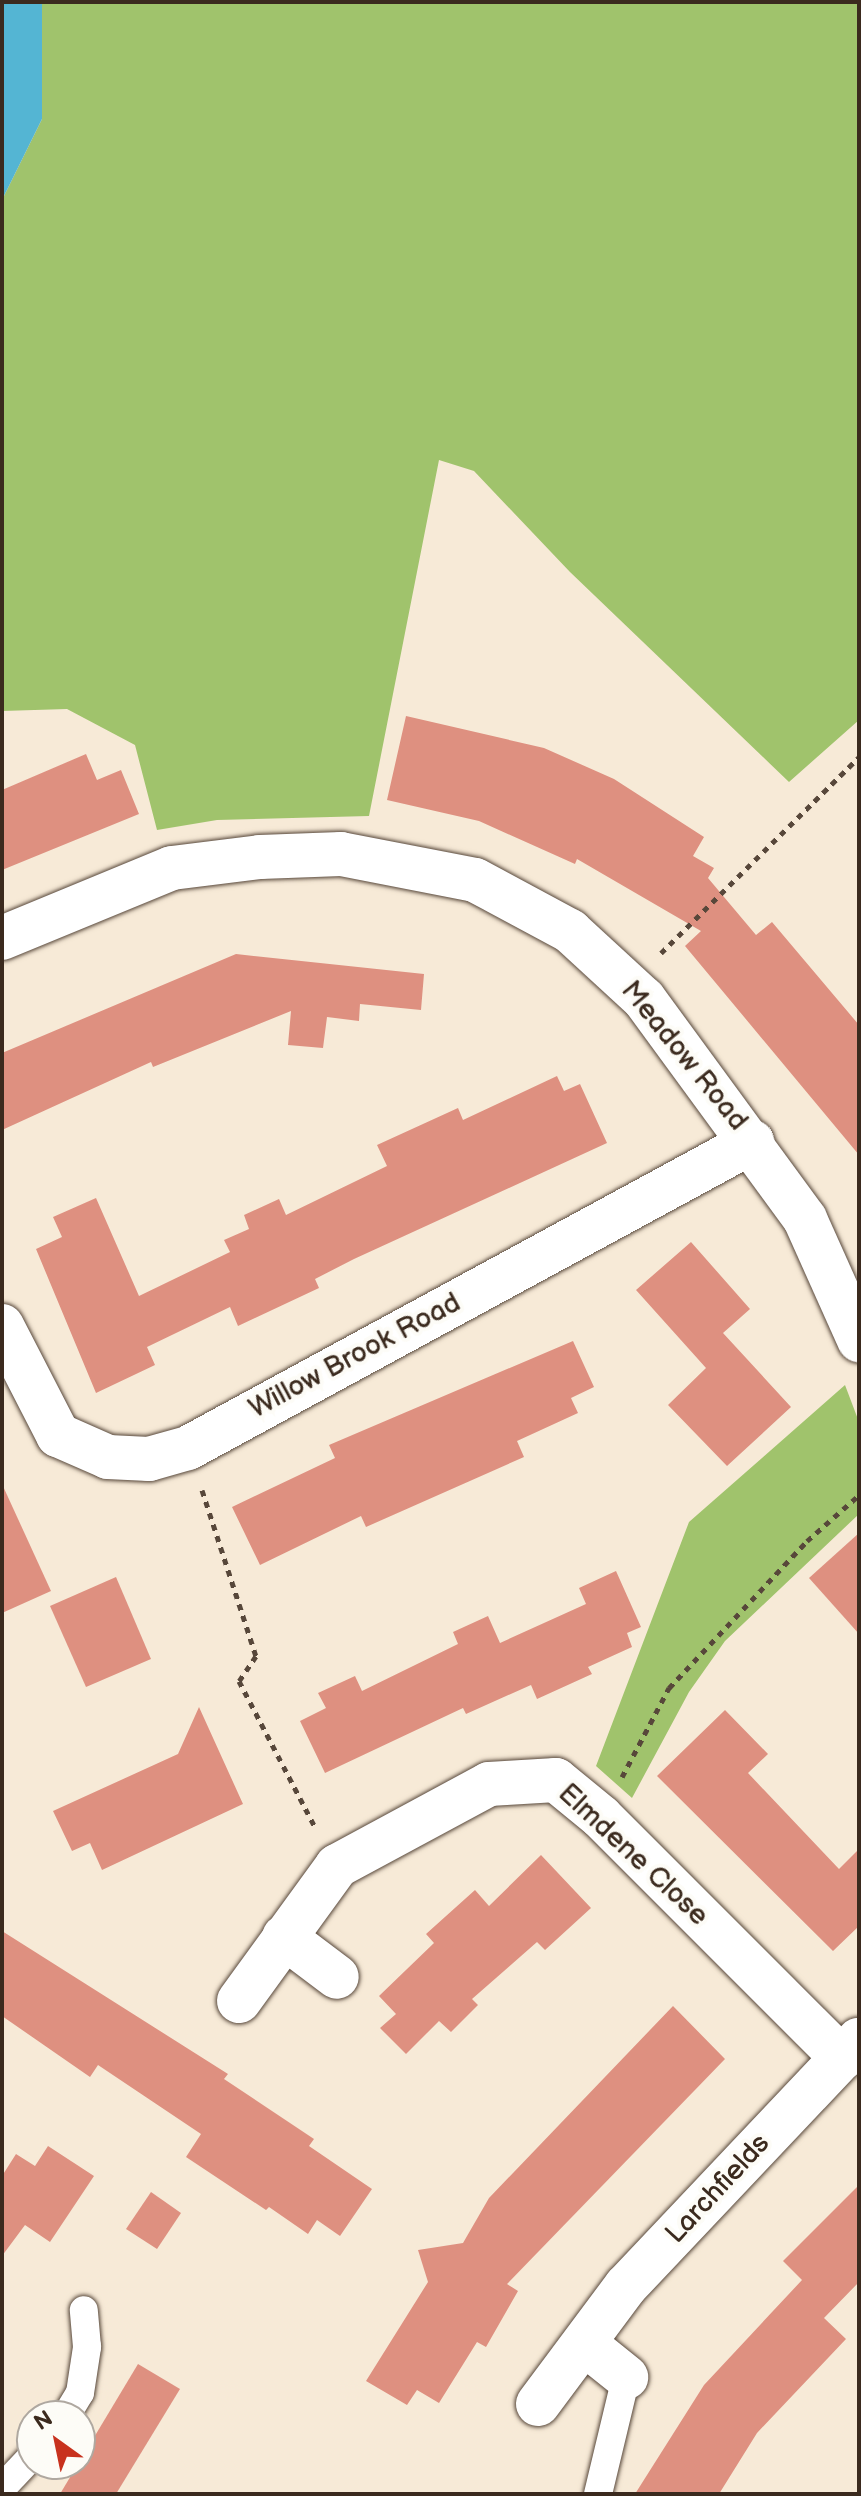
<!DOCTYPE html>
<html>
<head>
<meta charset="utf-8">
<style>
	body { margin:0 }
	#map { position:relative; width:861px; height:2496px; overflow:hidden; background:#f7ead7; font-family:"Balsamiq Sans",sans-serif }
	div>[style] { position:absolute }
	.green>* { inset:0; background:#a0c36c }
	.water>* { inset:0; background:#54b5d3 }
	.building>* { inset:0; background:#de9080 }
	.path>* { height:5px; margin-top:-2.5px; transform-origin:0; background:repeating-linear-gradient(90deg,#57473a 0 6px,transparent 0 12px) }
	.roads { filter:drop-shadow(0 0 2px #57473a) drop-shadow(0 0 2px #57473a) }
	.service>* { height:28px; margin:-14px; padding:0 14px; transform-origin:14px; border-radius:14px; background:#fff }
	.minor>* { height:44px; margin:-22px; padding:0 22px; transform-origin:22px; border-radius:22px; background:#fff }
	span { translate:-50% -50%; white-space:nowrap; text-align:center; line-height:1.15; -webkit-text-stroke:8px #fdfcf7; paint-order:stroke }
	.street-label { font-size:28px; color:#3b2a1e }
	.frame { position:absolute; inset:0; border:4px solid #3b2a1e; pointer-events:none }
	.north { position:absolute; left:16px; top:2400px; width:80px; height:80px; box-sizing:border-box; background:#fdfcf7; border:2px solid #afa8a0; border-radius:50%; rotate:327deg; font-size:22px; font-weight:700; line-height:32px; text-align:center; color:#3b2a1e }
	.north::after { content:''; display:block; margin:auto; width:28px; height:36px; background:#c8321e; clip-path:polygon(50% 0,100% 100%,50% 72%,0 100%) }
</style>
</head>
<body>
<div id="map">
	<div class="green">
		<i style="clip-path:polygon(42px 2px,859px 2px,859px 720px,789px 782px,570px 572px,474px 471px,439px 460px,369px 816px,217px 820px,157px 830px,135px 745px,67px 709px,2px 711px,2px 200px,42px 119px)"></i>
		<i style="clip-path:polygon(845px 1385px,859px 1422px,859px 1514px,725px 1641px,689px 1692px,632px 1798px,596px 1766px,689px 1522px)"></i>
	</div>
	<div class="water">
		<i style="clip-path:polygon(2px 2px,42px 2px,42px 119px,2px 200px)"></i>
	</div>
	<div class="building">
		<i style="clip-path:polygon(406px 716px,544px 748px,614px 779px,704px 837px,693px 856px,714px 868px,708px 878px,756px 935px,772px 922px,859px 1025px,859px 1155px,685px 946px,701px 931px,577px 859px,575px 864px,479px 821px,387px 800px)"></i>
		<i style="clip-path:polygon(86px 754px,97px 780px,121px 770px,139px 814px,2px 870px,2px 790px)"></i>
		<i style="clip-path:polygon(236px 954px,424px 974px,421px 1010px,360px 1004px,359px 1021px,327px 1017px,323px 1048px,288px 1045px,291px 1011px,153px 1067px,151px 1062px,2px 1130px,2px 1053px)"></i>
		<i style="clip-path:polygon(557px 1076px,564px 1091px,580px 1084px,607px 1143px,354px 1259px,315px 1279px,319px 1288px,238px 1326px,230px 1307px,147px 1347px,155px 1365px,96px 1393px,36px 1249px,62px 1237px,53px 1217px,96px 1198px,139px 1296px,230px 1252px,224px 1240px,249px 1229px,244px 1215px,279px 1199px,286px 1215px,387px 1166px,377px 1145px,458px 1108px,463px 1120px)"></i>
		<i style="clip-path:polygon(691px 1242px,750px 1309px,723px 1333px,791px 1407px,727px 1466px,668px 1405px,706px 1368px,636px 1290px)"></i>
		<i style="clip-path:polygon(573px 1341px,594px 1387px,571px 1398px,578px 1413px,517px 1441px,524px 1457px,366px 1527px,361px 1516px,260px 1565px,232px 1507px,335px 1458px,329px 1445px)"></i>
		<i style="clip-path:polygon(2px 1484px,51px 1591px,2px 1613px)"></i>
		<i style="clip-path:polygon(859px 1533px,859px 1634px,809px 1578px)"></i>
		<i style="clip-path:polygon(616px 1571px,641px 1627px,627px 1633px,632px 1647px,588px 1667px,592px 1674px,537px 1699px,531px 1685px,466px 1714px,463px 1708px,325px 1773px,300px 1721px,326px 1708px,318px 1693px,355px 1676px,362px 1691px,458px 1644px,453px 1632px,488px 1616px,500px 1643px,586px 1604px,579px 1588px)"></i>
		<i style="clip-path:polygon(116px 1577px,151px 1659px,86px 1687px,50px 1606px)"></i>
		<i style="clip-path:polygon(199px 1707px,243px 1804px,102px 1870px,90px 1843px,72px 1851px,53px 1811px,178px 1754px)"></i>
		<i style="clip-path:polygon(725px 1710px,768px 1754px,748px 1773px,839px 1869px,859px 1849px,859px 1926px,833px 1951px,657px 1776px)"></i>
		<i style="clip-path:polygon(541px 1855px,591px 1908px,545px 1950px,537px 1942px,472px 1999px,478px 2005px,451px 2032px,439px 2021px,406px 2054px,380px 2028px,396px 2014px,379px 1996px,434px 1943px,426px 1934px,475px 1890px,489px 1906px)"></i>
		<i style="clip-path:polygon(2px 1931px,228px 2074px,224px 2079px,314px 2139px,309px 2146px,372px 2189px,340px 2236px,317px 2220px,308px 2234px,269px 2207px,266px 2210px,186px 2157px,201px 2134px,98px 2065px,90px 2077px,2px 2016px)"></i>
		<i style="clip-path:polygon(673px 2006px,725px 2059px,507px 2284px,518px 2291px,486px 2347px,477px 2342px,439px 2403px,417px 2390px,407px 2405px,366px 2381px,428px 2282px,418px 2250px,463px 2243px,489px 2198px)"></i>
		<i style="clip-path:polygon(48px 2146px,94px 2176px,50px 2242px,25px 2225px,2px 2256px,2px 2176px,16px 2154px,35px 2166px)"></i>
		<i style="clip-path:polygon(859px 2185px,859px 2282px,824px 2318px,846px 2339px,757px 2433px,719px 2494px,635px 2494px,704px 2385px,802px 2280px,783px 2261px)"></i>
		<i style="clip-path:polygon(151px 2192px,181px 2213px,157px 2249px,126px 2229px)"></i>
		<i style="clip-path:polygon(138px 2364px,180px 2389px,116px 2494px,60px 2494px)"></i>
	</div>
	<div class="path">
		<i style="left:661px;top:953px;width:279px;rotate:-44.7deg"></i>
		<i style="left:202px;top:1490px;width:175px;rotate:72deg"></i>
		<i style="left:256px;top:1656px;width:30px;rotate:124deg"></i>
		<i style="left:239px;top:1681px;width:165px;rotate:62.5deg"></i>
		<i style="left:622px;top:1777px;width:101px;rotate:-62.2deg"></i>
		<i style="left:669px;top:1688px;width:202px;rotate:-46.8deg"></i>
		<i style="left:807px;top:1541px;width:69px;rotate:-41.5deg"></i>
	</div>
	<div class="roads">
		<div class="service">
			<i style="left:66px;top:2416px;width:27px;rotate:-59deg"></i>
			<i style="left:80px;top:2393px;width:47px;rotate:-81.3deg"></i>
			<i style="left:87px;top:2347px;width:37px;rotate:-95deg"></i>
			<i style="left:2px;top:2488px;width:44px;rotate:-46.8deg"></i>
			<i style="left:598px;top:2494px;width:120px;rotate:-76.5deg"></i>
		</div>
		<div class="minor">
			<i style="left:2px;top:938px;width:184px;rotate:-22.4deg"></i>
			<i style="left:172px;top:868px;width:89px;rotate:-7.1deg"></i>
			<i style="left:260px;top:857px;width:81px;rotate:-2.1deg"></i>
			<i style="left:341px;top:854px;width:136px;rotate:11deg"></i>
			<i style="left:475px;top:880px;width:108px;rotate:28.2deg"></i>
			<i style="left:570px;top:931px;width:100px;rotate:42.6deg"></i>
			<i style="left:644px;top:999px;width:273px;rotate:53.8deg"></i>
			<i style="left:805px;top:1219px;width:133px;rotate:65.9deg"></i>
			<i style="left:2px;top:1326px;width:123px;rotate:62.8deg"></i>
			<i style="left:58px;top:1435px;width:55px;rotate:23.7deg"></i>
			<i style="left:108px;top:1457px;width:41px;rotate:2.8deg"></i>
			<i style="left:149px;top:1459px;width:41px;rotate:-15.8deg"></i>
			<i style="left:188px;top:1448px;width:642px;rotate:-28.48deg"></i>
			<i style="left:284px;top:1937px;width:66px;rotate:37deg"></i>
			<i style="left:239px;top:2001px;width:167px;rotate:-54deg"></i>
			<i style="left:337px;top:1866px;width:173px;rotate:-28.3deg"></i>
			<i style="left:489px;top:1784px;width:67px;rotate:-3.4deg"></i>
			<i style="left:556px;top:1780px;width:58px;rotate:39.4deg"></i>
			<i style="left:601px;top:1817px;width:341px;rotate:45deg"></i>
			<i style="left:585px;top:2344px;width:53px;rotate:38.8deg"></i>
			<i style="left:538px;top:2404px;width:147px;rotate:-53.3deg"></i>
			<i style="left:626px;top:2286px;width:339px;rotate:-46.6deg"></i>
		</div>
	</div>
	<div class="street-label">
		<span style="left:684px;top:1056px;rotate:51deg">Meadow Road</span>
		<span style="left:355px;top:1356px;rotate:-28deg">Willow Brook Road</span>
		<span style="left:633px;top:1855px;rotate:43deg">Elmdene Close</span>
		<span style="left:718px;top:2189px;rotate:-47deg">Larchfields</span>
	</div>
	<div class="frame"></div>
	<div class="north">N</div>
</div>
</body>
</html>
